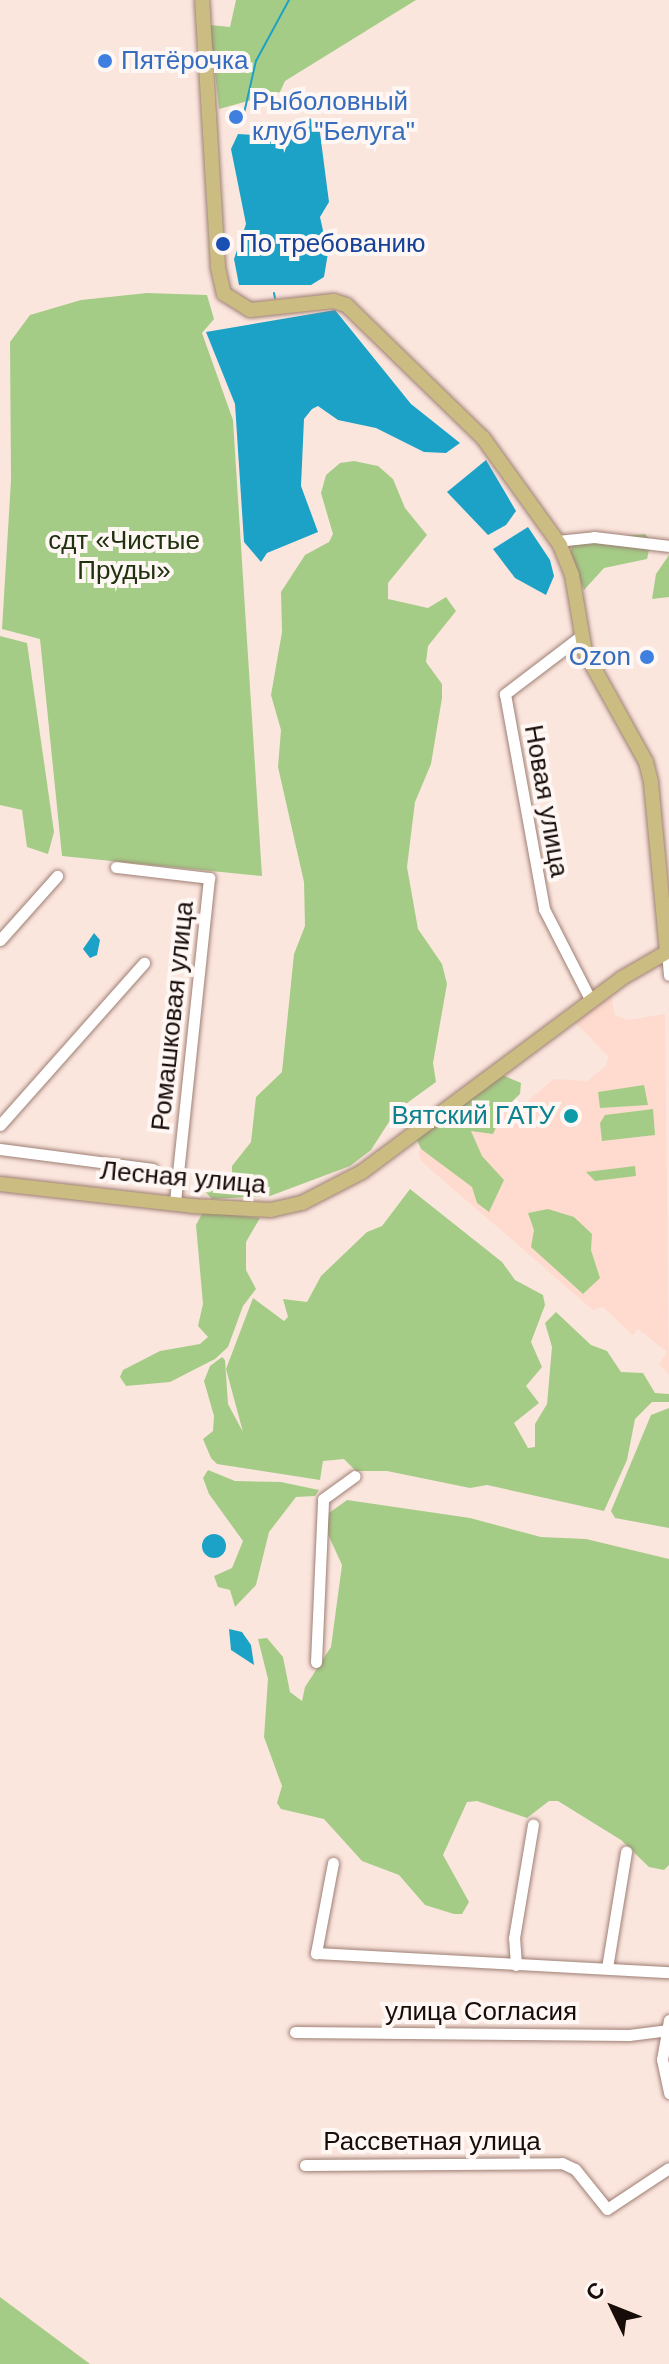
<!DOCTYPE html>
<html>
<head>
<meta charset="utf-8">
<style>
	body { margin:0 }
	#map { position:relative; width:669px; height:2364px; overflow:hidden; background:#fbe6de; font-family:Arial,sans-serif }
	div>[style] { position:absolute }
	.built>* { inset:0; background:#fedbce }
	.green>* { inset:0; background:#a5cc87 }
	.water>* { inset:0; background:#1ca2c7 }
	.round { border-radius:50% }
	.stream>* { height:2px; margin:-1px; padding:0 1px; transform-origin:1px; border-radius:1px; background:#1ca2c7 }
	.roads { filter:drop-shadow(0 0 2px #9e7f73) drop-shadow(0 0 2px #9e7f73) }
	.minor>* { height:11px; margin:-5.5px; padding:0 5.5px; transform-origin:5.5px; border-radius:5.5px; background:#fff }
	.major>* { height:14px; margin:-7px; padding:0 7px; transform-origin:7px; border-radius:7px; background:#cbbc82 }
	.dots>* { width:22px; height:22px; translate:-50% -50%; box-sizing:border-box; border:4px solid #fef7f4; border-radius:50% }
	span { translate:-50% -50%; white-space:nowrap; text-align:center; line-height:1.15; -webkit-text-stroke:8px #fef7f4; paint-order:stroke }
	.shop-label { font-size:26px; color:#366cbe }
	.left { translate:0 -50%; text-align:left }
	.right { translate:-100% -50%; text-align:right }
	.transit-label { font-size:26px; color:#164399 }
	.park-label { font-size:26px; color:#203110 }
	.street-label { font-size:26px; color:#170c08 }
	.culture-label { font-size:26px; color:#0d838f }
	.north { position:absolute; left:573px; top:2268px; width:80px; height:80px; -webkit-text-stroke:6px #fef7f4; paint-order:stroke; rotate:313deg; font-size:22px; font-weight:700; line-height:32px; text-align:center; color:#170c08 }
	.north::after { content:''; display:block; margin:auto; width:28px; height:36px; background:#170c08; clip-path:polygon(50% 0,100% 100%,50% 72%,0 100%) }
</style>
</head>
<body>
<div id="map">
	<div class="built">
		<i style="clip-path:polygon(610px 991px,615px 1015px,627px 1020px,665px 1014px,669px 1374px,659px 1364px,667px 1352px,638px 1329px,633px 1335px,603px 1307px,593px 1310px,421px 1161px,418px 1152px,499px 1082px,520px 1107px,554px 1079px,587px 1081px,606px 1066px,608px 1056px,573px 1020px)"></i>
	</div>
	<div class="green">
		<i style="clip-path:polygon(236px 0,416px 0,285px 81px,280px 92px,219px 109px,210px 25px,230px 27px)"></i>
		<i style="clip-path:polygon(147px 293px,207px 295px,214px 319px,202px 333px,233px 420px,262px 876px,62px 856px,40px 639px,2px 629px,11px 480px,10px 342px,30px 315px,81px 300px)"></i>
		<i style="clip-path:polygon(354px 461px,378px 466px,393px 479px,405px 508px,427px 535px,388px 583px,388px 599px,428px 608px,446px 597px,456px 611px,428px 646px,426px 662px,442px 684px,442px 698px,431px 764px,415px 802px,407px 867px,418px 929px,442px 964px,447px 984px,433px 1063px,436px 1082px,396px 1111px,371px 1150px,350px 1166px,270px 1196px,212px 1199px,200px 1186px,212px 1177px,232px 1174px,232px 1166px,251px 1142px,256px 1097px,282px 1072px,294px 954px,305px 926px,304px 882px,278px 767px,281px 730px,271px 695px,282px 632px,281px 592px,305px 555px,329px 542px,333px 534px,321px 493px,326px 475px,340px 463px)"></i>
		<i style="clip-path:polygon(645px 534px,651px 541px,647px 559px,604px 568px,584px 590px,570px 555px,573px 541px)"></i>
		<i style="clip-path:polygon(669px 555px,669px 597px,652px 599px,656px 574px)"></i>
		<i style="clip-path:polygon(0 636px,27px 643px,54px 832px,48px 854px,27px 847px,22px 810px,0 805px)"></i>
		<i style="clip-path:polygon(500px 1074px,521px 1083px,520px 1094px,505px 1108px,493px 1134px,471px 1131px,482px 1156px,504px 1180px,489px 1212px,477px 1203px,472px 1187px,421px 1149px,417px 1140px)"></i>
		<i style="clip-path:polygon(644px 1085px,648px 1105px,600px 1108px,598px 1092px)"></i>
		<i style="clip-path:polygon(653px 1109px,655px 1135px,602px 1141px,600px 1123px,605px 1115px)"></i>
		<i style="clip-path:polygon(635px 1166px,636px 1176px,595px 1181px,586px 1172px)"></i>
		<i style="clip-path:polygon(410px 1189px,502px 1262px,515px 1280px,543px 1295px,545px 1305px,531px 1342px,542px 1367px,526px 1386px,539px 1403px,514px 1423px,528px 1448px,535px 1447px,535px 1424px,547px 1404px,552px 1347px,545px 1323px,556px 1312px,591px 1345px,607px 1351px,621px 1372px,643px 1373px,655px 1393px,669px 1394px,669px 1402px,652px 1402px,635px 1419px,627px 1460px,604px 1511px,487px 1485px,470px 1488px,387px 1471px,356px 1471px,344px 1459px,323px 1461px,320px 1480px,217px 1464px,211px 1458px,203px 1439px,213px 1431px,214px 1416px,204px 1381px,210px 1366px,222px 1357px,225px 1360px,228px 1404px,243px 1432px,226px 1369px,253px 1298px,284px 1321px,288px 1317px,283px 1299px,307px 1302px,321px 1276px,367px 1232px,382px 1226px)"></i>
		<i style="clip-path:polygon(548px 1209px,574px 1217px,592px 1234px,591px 1250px,600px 1278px,583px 1294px,531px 1247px,534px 1230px,528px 1213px)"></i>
		<i style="clip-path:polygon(203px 1212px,260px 1218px,246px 1242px,246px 1270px,256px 1289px,243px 1306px,228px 1347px,215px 1359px,170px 1382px,126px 1386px,120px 1377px,123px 1370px,160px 1351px,200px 1344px,208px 1337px,198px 1326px,203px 1304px,196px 1225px)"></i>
		<i style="clip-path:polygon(669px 1408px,669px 1528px,615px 1518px,611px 1511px,651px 1415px)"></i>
		<i style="clip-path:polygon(208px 1470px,235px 1481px,281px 1482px,319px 1490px,315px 1496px,296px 1497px,269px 1532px,256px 1585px,235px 1607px,230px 1590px,218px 1587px,214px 1576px,232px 1568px,243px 1541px,209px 1494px,203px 1478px)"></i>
		<i style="clip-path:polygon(347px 1500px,470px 1518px,541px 1537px,586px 1539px,669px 1559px,669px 1865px,664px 1870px,649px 1867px,621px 1840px,558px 1801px,549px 1801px,527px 1818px,477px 1801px,467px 1802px,443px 1855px,469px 1902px,462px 1914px,454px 1914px,425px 1905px,399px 1875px,362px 1861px,324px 1819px,281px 1809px,277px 1803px,282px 1786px,264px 1737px,268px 1679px,258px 1639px,267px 1638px,283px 1657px,290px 1692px,302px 1701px,305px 1687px,331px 1647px,342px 1565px,326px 1530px,329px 1513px)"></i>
		<i style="clip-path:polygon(0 2297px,90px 2364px,0 2364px)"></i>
	</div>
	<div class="water">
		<i style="clip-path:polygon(309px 118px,317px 122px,320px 133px,329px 202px,320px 217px,328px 253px,324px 277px,311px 285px,239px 285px,234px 259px,246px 224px,231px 149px,238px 134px,254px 135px)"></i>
		<i style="clip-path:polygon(335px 310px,411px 404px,460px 443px,446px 453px,424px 452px,376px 428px,338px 420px,318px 406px,312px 409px,304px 419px,301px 486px,318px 532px,267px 553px,261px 562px,244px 542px,235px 404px,206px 332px)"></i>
		<i style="clip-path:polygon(486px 460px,516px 511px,506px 525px,488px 535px,447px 492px)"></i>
		<i style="clip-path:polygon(528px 527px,550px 560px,554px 576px,546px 595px,515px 578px,493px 549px)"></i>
		<i style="clip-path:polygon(94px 933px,100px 940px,97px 955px,90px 958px,83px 949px)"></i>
		<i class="round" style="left:202px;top:1534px;width:24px;height:24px"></i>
		<i style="clip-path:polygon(229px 1629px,242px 1632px,251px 1645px,254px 1665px,231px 1650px)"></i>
	</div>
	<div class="stream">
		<i style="left:242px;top:122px;width:63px;rotate:-77.1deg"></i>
		<i style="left:256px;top:61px;width:69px;rotate:-61.6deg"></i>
		<i style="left:274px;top:293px;width:5px;rotate:79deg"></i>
	</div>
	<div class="roads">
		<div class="minor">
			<i style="left:557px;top:541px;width:37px;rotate:-6deg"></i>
			<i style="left:594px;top:537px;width:76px;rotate:6.8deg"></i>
			<i style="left:581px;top:636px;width:96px;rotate:142.7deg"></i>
			<i style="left:505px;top:694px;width:219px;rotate:79.7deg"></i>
			<i style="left:544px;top:909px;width:103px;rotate:62.9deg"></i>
			<i style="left:116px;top:867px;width:94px;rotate:6.7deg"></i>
			<i style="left:209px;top:878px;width:328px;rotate:96deg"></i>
			<i style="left:0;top:940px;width:86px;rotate:-48.3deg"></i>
			<i style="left:667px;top:952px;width:23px;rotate:85deg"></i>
			<i style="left:0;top:1125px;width:217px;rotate:-48.4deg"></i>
			<i style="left:0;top:1149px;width:154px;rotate:7.4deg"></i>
			<i style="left:316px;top:1662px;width:163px;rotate:-87.5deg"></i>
			<i style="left:323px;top:1499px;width:39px;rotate:-36deg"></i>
			<i style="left:333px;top:1863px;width:92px;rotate:100.7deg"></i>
			<i style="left:316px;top:1953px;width:354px;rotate:3.1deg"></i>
			<i style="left:516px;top:1965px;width:27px;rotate:-94deg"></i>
			<i style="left:514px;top:1938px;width:115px;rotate:-80.5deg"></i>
			<i style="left:607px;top:1968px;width:118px;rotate:-80.7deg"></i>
			<i style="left:669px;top:2020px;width:40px;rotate:100deg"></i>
			<i style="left:662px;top:2059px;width:35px;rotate:78deg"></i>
			<i style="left:295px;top:2032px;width:334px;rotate:0.5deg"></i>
			<i style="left:629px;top:2035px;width:40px;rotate:-7.1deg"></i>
			<i style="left:305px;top:2165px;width:257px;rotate:-0.4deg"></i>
			<i style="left:562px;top:2163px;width:14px;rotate:25deg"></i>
			<i style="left:575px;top:2169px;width:51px;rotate:51.3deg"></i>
			<i style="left:607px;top:2209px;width:74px;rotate:-33.5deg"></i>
		</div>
		<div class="major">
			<i style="left:0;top:1184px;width:193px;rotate:6.5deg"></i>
			<i style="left:192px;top:1206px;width:79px;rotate:2.9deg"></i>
			<i style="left:271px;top:1210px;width:32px;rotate:-13deg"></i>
			<i style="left:302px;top:1203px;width:68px;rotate:-27.3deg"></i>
			<i style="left:362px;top:1172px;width:324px;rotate:-36.7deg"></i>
			<i style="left:622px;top:978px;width:52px;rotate:-30deg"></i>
			<i style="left:667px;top:952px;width:171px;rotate:-95.4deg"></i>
			<i style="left:651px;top:782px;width:21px;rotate:-104deg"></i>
			<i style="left:646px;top:762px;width:126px;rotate:-119deg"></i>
			<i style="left:585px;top:652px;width:78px;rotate:-99.6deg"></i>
			<i style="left:572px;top:575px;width:32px;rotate:-112deg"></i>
			<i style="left:560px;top:545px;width:132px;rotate:-125.7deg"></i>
			<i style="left:483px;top:438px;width:191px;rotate:-135.8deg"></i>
			<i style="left:346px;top:305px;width:13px;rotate:-162deg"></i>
			<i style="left:334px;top:301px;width:84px;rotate:173.9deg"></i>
			<i style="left:250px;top:310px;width:31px;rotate:-148deg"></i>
			<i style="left:224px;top:294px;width:28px;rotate:-103deg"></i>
			<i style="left:218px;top:267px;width:267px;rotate:-93.4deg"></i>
		</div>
	</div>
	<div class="dots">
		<i style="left:105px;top:61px;background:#3f7fe0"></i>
		<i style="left:236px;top:117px;background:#3f7fe0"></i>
		<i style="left:223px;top:244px;background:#1a4fb4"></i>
		<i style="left:647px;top:657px;background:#3f7fe0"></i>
		<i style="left:571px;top:1116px;background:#0f9aa8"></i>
	</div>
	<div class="shop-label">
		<span class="left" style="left:121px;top:61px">Пятёрочка</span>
		<span class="left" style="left:252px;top:117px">Рыболовный<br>клуб "Белуга"</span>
		<span class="right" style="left:631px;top:657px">Ozon</span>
	</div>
	<div class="transit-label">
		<span class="left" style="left:239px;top:244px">По требованию</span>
	</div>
	<div class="park-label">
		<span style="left:124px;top:556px">сдт «Чистые<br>Пруды»</span>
	</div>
	<div class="street-label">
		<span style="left:546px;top:801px;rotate:80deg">Новая улица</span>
		<span style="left:173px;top:1016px;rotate:-84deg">Ромашковая улица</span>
		<span style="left:183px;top:1178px;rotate:5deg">Лесная улица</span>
		<span style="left:481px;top:2012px">улица Согласия</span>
		<span style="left:432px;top:2142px">Рассветная улица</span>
	</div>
	<div class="culture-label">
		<span class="right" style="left:555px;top:1116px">Вятский ГАТУ</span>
	</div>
	<div class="north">С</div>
</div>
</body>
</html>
